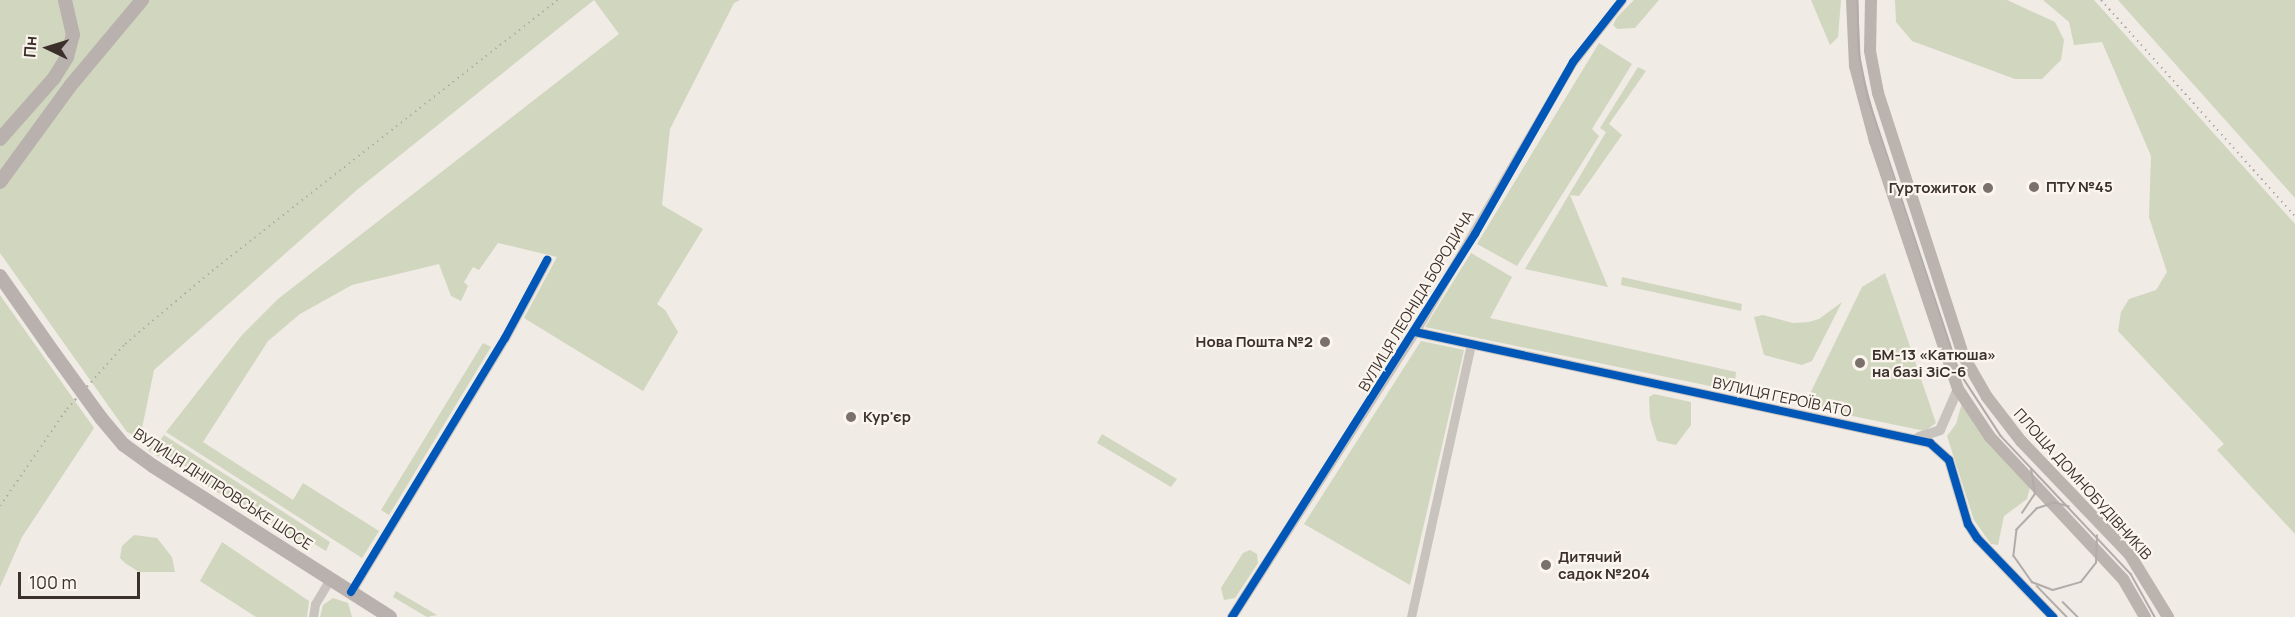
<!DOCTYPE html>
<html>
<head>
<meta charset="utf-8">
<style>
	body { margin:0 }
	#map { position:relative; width:2295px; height:617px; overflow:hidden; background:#f0ebe5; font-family:Manrope,sans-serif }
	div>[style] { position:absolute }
	.green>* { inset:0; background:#d1d6bf }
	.minor>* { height:9px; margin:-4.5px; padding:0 4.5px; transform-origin:4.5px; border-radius:4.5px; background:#c9c3be }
	.tertiary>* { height:10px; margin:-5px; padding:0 5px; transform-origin:5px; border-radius:5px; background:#c9c3be }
	.secondary>* { height:12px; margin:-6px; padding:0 6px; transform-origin:6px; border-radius:6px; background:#bab3ae }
	.primary>* { height:14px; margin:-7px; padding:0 7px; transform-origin:7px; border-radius:7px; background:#b8b1ad }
	.tram>* { height:1.5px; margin:-0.75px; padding:0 0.75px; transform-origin:0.75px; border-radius:0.75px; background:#b1aca8 }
	.rail>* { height:2px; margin-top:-1px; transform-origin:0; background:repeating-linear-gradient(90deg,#b1aca8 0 1.5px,transparent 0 6px) }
	.primary-bridge>* { height:14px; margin:-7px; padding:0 7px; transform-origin:7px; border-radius:7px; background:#b8b1ad }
	.cycleway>* { height:8px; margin:-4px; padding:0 4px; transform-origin:4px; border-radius:4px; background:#0057b8 }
	.dots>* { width:16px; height:16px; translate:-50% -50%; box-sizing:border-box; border:3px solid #fbf5ee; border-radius:50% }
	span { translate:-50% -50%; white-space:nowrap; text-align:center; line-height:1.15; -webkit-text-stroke:4.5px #fbf5ee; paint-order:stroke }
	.poi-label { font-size:15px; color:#3b302b; font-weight:700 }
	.left { translate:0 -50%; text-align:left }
	.right { translate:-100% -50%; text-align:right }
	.street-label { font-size:15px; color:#3b302b }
	.north { position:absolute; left:18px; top:18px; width:60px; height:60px; -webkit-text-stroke:4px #fbf5ee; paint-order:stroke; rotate:274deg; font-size:16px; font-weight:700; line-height:24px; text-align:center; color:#3b302b }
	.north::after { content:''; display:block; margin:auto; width:21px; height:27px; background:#3b302b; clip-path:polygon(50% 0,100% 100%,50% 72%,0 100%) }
	.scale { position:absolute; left:18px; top:572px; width:122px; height:27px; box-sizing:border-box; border:3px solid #3b302b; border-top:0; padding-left:8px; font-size:18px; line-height:21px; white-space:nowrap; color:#3b302b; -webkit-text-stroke:4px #fbf5ee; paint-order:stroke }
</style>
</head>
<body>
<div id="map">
	<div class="green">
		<i style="clip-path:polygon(0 0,740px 0,734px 3px,670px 129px,662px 205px,703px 229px,657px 304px,665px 310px,678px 332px,643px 391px,524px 318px,557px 257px,498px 243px,479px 270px,473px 267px,464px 282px,468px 286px,461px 301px,451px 296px,439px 264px,352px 285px,300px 314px,268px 341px,203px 442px,293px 500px,303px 483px,379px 531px,362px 558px,166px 432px,242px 335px,278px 299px,619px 34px,594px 0,358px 189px,154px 370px,141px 433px,134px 435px,127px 432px,0 253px)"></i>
		<i style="clip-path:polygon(1634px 0,1659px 0,1635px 28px,1617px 29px,1613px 25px,1617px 17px)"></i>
		<i style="clip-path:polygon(1811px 0,1841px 0,1838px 37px,1830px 45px)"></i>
		<i style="clip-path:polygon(1895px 0,2007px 0,2055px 22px,2064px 40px,2061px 60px,2042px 79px,2015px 79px,1912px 41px,1896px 22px)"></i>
		<i style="clip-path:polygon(2043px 0,2094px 0,2295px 224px,2295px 534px,2217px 450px,2224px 444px,2118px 331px,2121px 312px,2129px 299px,2156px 290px,2167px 272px,2149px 217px,2151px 156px,2102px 42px,2074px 45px,2069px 22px)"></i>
		<i style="clip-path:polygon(2118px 0,2295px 0,2295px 198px)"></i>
		<i style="clip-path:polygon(1599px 43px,1632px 64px,1592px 129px,1599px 136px,1517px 266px,1477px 244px)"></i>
		<i style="clip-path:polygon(1638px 67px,1646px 71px,1609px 124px,1622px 135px,1579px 196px,1570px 195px,1608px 287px,1525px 269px,1606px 132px,1600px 128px)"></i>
		<i style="clip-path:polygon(1471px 253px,1512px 277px,1490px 318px,1736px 372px,1734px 391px,1425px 327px)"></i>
		<i style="clip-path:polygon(1885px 273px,1936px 423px,1925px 431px,1804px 406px,1862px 287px)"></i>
		<i style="clip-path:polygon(1622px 277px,1742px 304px,1741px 311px,1621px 285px)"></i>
		<i style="clip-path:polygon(0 295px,94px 428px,22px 537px,0 587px)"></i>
		<i style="clip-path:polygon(1842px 302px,1812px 361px,1802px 365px,1764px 355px,1754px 317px,1763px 315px,1793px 323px,1809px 322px,1819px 319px)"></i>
		<i style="clip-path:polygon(1421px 341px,1464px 350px,1410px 585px,1304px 524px)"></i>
		<i style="clip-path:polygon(483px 343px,491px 347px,389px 515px,381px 510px)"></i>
		<i style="clip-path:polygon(1654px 394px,1691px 402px,1691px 425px,1676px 445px,1657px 441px,1650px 418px,1649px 397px)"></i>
		<i style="clip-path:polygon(1962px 403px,2030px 487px,2027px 499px,2004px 516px,1998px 545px,1991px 544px,1974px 520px,1947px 436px,1956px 424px)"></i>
		<i style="clip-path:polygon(1102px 434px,1177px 479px,1171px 487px,1097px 443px)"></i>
		<i style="clip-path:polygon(164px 435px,330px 542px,326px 551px,311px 542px,308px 547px,149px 451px,150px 439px,157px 444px)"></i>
		<i style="clip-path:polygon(134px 535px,157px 538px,172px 557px,175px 572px,139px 572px,125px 563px,120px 558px,122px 546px)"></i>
		<i style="clip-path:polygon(222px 542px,309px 601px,307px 617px,256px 617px,200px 581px)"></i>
		<i style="clip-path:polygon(1250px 550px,1257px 554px,1258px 563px,1235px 598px,1224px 600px,1221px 588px,1243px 553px)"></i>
		<i style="clip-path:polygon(396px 591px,437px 615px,427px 617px,393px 597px)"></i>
		<i style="clip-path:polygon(333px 598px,348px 603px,352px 617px,320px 617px,323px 605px)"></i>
	</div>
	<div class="minor">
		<i style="left:1415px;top:332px;width:313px;rotate:-59.7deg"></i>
		<i style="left:1573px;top:62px;width:79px;rotate:-51.7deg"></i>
		<i style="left:351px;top:592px;width:297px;rotate:-58.8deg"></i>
		<i style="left:505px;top:338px;width:89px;rotate:-61.7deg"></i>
		<i style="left:313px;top:617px;width:13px;rotate:-81deg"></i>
		<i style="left:315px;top:604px;width:29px;rotate:-59deg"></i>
		<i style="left:1411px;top:617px;width:280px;rotate:-77.6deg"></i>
	</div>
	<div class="tertiary">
		<i style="left:1919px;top:437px;width:22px;rotate:-18deg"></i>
		<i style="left:1940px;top:430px;width:45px;rotate:-66.3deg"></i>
		<i style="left:1232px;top:617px;width:339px;rotate:-57.3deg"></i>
		<i style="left:1415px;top:332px;width:527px;rotate:12.16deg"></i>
		<i style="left:1930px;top:443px;width:25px;rotate:42deg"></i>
		<i style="left:1949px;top:460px;width:67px;rotate:73.5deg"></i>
		<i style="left:1968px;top:524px;width:17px;rotate:57deg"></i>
		<i style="left:1977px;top:538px;width:110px;rotate:46.1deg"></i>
	</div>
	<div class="secondary">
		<i style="left:1852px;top:0;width:66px;rotate:87.4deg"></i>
		<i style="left:1855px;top:66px;width:78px;rotate:75.1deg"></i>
		<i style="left:1875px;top:141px;width:262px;rotate:71.5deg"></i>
		<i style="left:1958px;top:389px;width:58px;rotate:56.3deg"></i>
		<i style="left:1990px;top:437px;width:195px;rotate:46.9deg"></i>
		<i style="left:2123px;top:579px;width:44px;rotate:59.9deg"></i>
		<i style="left:1871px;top:0;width:51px;rotate:91.1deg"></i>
		<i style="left:1870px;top:51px;width:43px;rotate:79.2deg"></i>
		<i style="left:1878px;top:93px;width:278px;rotate:72deg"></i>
		<i style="left:1964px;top:357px;width:46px;rotate:60.1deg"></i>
		<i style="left:1987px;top:397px;width:56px;rotate:52.3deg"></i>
		<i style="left:2021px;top:441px;width:158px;rotate:46.3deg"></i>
		<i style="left:2130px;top:555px;width:73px;rotate:58.5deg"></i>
	</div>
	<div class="primary">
		<i style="left:0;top:139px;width:81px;rotate:-48.5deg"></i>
		<i style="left:54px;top:78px;width:25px;rotate:-58deg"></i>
		<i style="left:67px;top:57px;width:23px;rotate:-75deg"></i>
		<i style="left:73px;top:35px;width:36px;rotate:-103deg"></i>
		<i style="left:0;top:182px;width:120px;rotate:-53.8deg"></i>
		<i style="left:71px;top:85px;width:111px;rotate:-50.1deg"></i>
		<i style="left:0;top:276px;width:94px;rotate:55deg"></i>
		<i style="left:101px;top:418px;width:35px;rotate:50deg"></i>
		<i style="left:124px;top:445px;width:36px;rotate:36deg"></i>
		<i style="left:153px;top:466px;width:281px;rotate:32.5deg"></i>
	</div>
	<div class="tram">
		<i style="left:1858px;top:0;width:52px;rotate:88.9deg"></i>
		<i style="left:1859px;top:52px;width:46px;rotate:78.7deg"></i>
		<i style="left:1868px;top:97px;width:291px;rotate:71.6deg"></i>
		<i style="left:1960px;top:373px;width:75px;rotate:56.9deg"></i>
		<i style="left:2001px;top:436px;width:190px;rotate:46.7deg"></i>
		<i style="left:2131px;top:574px;width:49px;rotate:60.8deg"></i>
		<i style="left:2069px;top:507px;width:15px;rotate:-164deg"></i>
		<i style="left:2055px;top:503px;width:19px;rotate:162deg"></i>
		<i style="left:2037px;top:509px;width:29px;rotate:134deg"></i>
		<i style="left:2017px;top:530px;width:26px;rotate:97deg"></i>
		<i style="left:2014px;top:556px;width:32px;rotate:55deg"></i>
		<i style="left:2032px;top:582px;width:22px;rotate:21deg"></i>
		<i style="left:2053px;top:590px;width:29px;rotate:-16deg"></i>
		<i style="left:2081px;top:582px;width:24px;rotate:-52deg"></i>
		<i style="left:2096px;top:563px;width:27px;rotate:-88deg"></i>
		<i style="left:2022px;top:513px;width:23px;rotate:-56deg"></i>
		<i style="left:2035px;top:494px;width:24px;rotate:-99deg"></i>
		<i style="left:2037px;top:586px;width:43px;rotate:45.9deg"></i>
		<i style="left:2063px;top:602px;width:21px;rotate:45deg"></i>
	</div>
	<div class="rail">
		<i style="left:2101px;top:0;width:290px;rotate:48.1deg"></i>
		<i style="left:0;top:506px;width:118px;rotate:-55.4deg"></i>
		<i style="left:67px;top:409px;width:87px;rotate:-48.3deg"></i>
		<i style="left:125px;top:344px;width:114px;rotate:-40deg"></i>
		<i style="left:212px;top:271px;width:439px;rotate:-38.1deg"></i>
	</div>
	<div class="primary-bridge">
		<i style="left:54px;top:353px;width:80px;rotate:54.1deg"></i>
	</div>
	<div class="cycleway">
		<i style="left:1415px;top:332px;width:527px;rotate:12.16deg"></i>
		<i style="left:1930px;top:443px;width:25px;rotate:42deg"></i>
		<i style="left:1949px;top:460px;width:67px;rotate:73.5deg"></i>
		<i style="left:1968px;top:524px;width:17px;rotate:57deg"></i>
		<i style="left:1977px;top:538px;width:110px;rotate:46.1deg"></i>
		<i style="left:351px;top:592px;width:297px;rotate:-58.8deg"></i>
		<i style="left:505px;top:338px;width:89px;rotate:-61.7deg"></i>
		<i style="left:1232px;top:617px;width:454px;rotate:-57.6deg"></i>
		<i style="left:1475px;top:234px;width:198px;rotate:-60.3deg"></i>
		<i style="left:1573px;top:62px;width:79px;rotate:-51.7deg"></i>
	</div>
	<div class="dots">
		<i style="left:2034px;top:187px;background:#7a716c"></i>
		<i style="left:1988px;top:188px;background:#7a716c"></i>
		<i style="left:1325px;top:342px;background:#7a716c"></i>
		<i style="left:1860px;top:363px;background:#7a716c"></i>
		<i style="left:851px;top:417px;background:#7a716c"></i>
		<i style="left:1546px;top:565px;background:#7a716c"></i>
	</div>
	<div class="poi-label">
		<span class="left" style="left:2046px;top:187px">ПТУ №45</span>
		<span class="right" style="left:1976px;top:188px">Гуртожиток</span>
		<span class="right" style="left:1313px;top:342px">Нова Пошта №2</span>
		<span class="left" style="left:1872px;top:363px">БМ-13 «Катюша»<br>на базі ЗіС-6</span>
		<span class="left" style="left:863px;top:417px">Кур'єр</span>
		<span class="left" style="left:1558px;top:565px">Дитячий<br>садок №204</span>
	</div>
	<div class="street-label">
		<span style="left:1416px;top:301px;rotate:-59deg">ВУЛИЦЯ ЛЕОНІДА БОРОДИЧА</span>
		<span style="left:1782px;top:397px;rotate:12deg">ВУЛИЦЯ ГЕРОЇВ АТО</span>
		<span style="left:2083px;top:484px;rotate:48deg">ПЛОЩА ДОМНОБУДІВНИКІВ</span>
		<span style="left:223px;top:489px;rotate:33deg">ВУЛИЦЯ ДНІПРОВСЬКЕ ШОСЕ</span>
	</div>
	<div class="north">Пн</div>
	<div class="scale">100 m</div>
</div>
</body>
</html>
